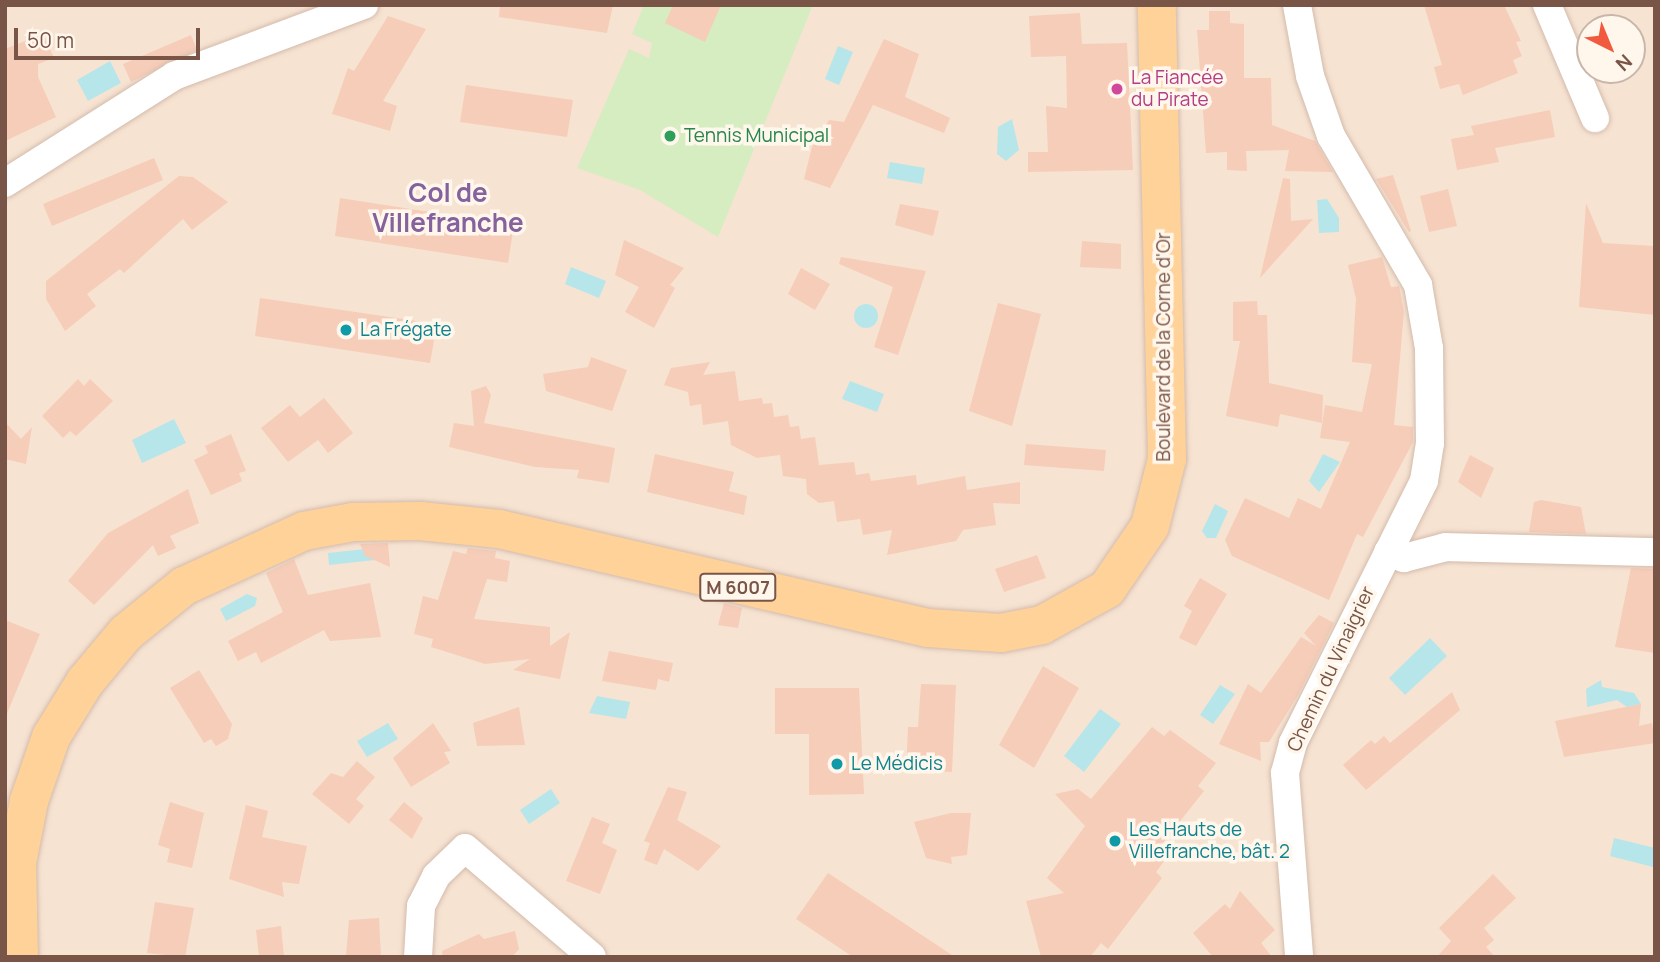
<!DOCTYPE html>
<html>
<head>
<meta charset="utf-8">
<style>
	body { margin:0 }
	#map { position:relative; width:1660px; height:962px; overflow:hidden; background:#fef2e4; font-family:Manrope,sans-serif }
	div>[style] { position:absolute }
	.residential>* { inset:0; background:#f7e3d2 }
	.green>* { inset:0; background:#d6edc1 }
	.water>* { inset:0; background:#b7e6ea }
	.round { border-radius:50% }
	.building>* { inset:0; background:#f6cdb9 }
	.roads { filter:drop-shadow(0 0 2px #d3bbac) drop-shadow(0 0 2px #d3bbac) }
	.minor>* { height:28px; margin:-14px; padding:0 14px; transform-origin:14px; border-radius:14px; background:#fff }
	.primary>* { height:38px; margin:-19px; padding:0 19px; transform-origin:19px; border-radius:19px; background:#ffd29a }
	.dots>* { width:19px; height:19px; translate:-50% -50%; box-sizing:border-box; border:4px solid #fff6ec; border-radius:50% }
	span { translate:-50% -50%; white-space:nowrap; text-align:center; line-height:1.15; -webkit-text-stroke:7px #fff6ec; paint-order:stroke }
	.shield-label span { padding:2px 5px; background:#fff6ec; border:2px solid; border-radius:5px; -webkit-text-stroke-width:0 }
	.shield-label { font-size:18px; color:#795547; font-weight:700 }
	.hotel-label { font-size:19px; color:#b23c85 }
	.left { translate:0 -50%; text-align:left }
	.leisure-label { font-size:19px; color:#27864d }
	.culture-label { font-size:19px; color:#0d838f }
	.street-label { font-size:19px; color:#795547 }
	.district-label { font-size:26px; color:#85629d; font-weight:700 }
	.frame { position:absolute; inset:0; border:7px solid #795547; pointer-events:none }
	.north { position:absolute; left:1576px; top:14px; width:70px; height:70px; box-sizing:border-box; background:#fff6ec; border:2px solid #c9b6aa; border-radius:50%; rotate:137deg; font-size:19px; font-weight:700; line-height:28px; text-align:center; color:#795547 }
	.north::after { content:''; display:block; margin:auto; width:24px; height:32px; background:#f25a3f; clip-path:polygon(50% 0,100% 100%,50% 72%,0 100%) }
	.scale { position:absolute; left:14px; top:28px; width:186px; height:32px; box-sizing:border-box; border:4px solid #795547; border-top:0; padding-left:9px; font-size:21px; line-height:24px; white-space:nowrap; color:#795547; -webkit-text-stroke:5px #fff6ec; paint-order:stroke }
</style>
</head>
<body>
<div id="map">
	<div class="residential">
		<i style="clip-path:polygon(evenodd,5px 5px,1655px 5px,1655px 957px,5px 957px,5px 5px,1590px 28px,1632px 28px,1632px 70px,1590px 70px,1590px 28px)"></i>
	</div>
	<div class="green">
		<i style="clip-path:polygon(644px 5px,813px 5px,718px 237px,640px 190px,577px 168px,629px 49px,649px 58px,652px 43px,632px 34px)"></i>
	</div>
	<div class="water">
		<i style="clip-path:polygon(838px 46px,853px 52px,839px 85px,825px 79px)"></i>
		<i style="clip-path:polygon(110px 61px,121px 83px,88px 101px,77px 80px)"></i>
		<i style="clip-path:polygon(1012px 119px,1019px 150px,1006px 161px,997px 154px,998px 127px)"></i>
		<i style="clip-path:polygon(890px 162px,925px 168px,922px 184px,887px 178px)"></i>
		<i style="clip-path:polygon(1327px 199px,1339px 218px,1339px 232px,1319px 233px,1317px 200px)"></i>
		<i style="clip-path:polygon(571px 267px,606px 281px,599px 298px,565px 284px)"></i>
		<i class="round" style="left:854px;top:304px;width:24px;height:24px"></i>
		<i style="clip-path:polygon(850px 381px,884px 394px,877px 412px,842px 399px)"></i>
		<i style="clip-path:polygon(174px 419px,186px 443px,142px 463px,132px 440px)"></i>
		<i style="clip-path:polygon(1323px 454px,1340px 462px,1319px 492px,1309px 481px)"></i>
		<i style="clip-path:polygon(1215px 504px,1228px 511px,1216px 538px,1207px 538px,1202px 531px)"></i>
		<i style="clip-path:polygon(374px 548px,375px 560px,329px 565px,328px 553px)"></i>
		<i style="clip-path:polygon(247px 594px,257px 598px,255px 606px,226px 621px,220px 609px)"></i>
		<i style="clip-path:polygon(1430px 638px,1447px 656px,1405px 695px,1389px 678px)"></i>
		<i style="clip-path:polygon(1601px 680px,1602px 687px,1634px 693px,1641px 704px,1627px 707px,1617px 700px,1587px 707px,1586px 689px)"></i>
		<i style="clip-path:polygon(1220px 685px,1235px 694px,1213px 724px,1200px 715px)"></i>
		<i style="clip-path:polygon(597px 696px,630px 702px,626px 719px,589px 713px)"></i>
		<i style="clip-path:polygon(1100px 709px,1121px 724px,1084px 772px,1064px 756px)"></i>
		<i style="clip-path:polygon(388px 723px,398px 739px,367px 757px,357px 741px)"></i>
		<i style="clip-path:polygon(551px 789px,560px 803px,529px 824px,520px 810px)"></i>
		<i style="clip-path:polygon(1614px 838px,1655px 848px,1653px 867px,1610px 856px)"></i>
	</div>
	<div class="building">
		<i style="clip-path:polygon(500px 5px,613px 5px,607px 33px,499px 17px)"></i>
		<i style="clip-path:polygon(673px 5px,721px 5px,705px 42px,665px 23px)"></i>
		<i style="clip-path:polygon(1424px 5px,1504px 5px,1521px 41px,1516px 42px,1522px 56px,1513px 60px,1518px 73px,1463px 95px,1459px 84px,1440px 89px,1434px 67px,1442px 65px)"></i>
		<i style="clip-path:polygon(1209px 11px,1230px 11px,1230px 23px,1244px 24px,1244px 78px,1271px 78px,1272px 125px,1315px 141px,1333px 172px,1285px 171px,1289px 150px,1246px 151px,1247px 171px,1227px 170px,1227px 152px,1206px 153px,1197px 30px,1209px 30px)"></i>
		<i style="clip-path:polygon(1080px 13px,1082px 44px,1127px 43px,1133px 170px,1028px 172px,1028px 152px,1048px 152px,1046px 106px,1067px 108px,1066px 56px,1031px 57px,1029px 16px)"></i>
		<i style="clip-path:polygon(388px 16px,426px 29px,383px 101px,397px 106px,390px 131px,332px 114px,348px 68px,354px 71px)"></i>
		<i style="clip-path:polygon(43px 34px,54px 58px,38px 64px,38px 77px,56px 117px,5px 141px,5px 49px)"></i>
		<i style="clip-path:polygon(191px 35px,197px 50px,131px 82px,123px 64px)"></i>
		<i style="clip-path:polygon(884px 39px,919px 54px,905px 97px,950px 118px,944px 133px,873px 105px,830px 188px,804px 179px,812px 147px,829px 120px,844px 122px)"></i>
		<i style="clip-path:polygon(466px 85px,573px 100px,567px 137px,460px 122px)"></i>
		<i style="clip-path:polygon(1550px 110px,1555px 137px,1495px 148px,1499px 162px,1457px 170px,1451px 139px,1474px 135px,1471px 126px)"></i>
		<i style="clip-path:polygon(154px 158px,163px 180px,52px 226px,43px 204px)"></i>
		<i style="clip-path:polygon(1393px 175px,1411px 231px,1409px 232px,1376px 179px)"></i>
		<i style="clip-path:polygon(179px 176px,193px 177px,228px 202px,192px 230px,183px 219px,124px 273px,120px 269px,87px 294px,96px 306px,65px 331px,46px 299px,46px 281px)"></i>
		<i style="clip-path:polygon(1283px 178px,1290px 179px,1291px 221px,1313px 219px,1260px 278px)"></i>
		<i style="clip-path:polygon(1448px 189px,1457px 226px,1429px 232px,1420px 196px)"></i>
		<i style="clip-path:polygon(340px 198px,514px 225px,508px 263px,335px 236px)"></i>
		<i style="clip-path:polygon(1586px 203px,1603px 243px,1655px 246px,1655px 315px,1579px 307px)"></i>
		<i style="clip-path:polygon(900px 204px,939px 211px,933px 236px,895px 225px)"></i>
		<i style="clip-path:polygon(624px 240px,684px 268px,670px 285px,675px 288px,654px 328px,625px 312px,639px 287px,615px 275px)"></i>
		<i style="clip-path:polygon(1082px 241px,1121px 244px,1121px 269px,1080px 267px)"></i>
		<i style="clip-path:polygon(841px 257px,926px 271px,898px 355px,874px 347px,893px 287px,839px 264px)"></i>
		<i style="clip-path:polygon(1382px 257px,1391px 287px,1399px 286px,1404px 312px,1394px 425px,1413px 427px,1413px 442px,1363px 537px,1357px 534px,1329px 600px,1232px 556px,1225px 540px,1245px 498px,1289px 518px,1298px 498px,1321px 509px,1350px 442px,1320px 438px,1325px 405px,1362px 412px,1372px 364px,1352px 362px,1356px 299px,1348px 265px)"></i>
		<i style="clip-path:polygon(801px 268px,830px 284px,815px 310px,788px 294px)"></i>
		<i style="clip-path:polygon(260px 298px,437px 324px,430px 363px,255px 336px)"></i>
		<i style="clip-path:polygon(1257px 301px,1258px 315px,1267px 315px,1269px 383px,1323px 395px,1322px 423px,1280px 414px,1278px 427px,1226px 416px,1240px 341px,1233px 341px,1233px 302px)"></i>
		<i style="clip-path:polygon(998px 303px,1041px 314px,1012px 426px,969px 411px)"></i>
		<i style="clip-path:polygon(591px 357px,627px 370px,612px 411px,546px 391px,543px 374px,588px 367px)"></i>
		<i style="clip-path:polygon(710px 362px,703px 375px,735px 371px,739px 401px,762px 398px,763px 404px,772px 403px,774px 417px,788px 415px,790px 427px,799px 426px,801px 439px,815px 437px,819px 465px,854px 462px,856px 475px,869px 473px,871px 481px,916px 475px,917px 485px,965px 476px,967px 490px,1020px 482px,1020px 504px,993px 503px,996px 525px,963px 530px,956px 541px,887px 555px,892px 530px,863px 535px,860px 519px,837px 522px,834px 501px,819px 503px,807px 494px,806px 479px,783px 476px,780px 455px,757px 458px,731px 445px,728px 421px,703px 425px,701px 404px,690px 406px,688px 392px,664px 385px,671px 368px)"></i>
		<i style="clip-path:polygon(78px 379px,84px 386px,90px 379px,113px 401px,76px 436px,70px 431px,63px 438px,42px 416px)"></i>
		<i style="clip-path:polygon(486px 386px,491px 395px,484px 423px,615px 448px,609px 483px,577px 478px,579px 470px,535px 467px,449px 447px,454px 423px,474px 426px,471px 391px)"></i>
		<i style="clip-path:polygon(324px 398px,353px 433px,328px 453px,318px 440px,288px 462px,261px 428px,290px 405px,300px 417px)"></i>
		<i style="clip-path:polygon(5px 422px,21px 439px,32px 427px,26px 464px,5px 459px)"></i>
		<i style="clip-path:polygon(231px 434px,246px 471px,239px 473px,242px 481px,211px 495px,194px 460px,208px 453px,205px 446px)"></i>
		<i style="clip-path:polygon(1026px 444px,1106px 450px,1104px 471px,1024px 465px)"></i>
		<i style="clip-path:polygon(655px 454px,734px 472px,729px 491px,747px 496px,744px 515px,647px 492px)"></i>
		<i style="clip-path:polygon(1470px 455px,1494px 468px,1481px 498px,1458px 482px)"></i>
		<i style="clip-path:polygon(188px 489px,199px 523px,170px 536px,176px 548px,158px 556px,153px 545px,94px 605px,68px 581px,108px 533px)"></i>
		<i style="clip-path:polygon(1541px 500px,1581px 507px,1586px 534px,1529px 532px,1534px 502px)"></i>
		<i style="clip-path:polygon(388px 543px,390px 567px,365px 556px,360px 544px)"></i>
		<i style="clip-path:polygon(468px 548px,496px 551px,495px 558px,510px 561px,507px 582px,487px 579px,474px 619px,550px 627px,550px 646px,570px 632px,560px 679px,513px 670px,530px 659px,485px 664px,431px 647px,433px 639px,414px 634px,423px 596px,438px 600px,453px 551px,466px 554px)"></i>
		<i style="clip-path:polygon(1037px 555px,1046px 578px,1004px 592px,995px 569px)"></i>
		<i style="clip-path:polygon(294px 559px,308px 595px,370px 583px,381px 637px,330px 641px,324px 630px,261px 663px,256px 652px,238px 661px,228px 641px,283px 612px,266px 573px)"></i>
		<i style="clip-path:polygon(1631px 568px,1655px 569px,1655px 653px,1615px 647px)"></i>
		<i style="clip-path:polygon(1200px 578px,1227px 594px,1196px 646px,1179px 638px,1192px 611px,1184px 606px)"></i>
		<i style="clip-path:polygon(724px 603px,742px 608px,738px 628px,718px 625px)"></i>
		<i style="clip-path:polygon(1319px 615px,1334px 623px,1298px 695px,1269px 742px,1260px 742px,1261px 761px,1219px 744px,1248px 684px,1261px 693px,1301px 637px,1316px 646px,1304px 633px)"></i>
		<i style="clip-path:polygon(5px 620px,40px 634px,6px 716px,5px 716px)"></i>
		<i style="clip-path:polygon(609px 651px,673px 663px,669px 682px,658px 679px,656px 690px,602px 681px)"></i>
		<i style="clip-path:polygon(1043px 666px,1079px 688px,1034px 768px,999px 745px)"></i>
		<i style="clip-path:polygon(199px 670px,232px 724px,228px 739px,216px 746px,211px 739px,204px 743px,170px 688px)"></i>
		<i style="clip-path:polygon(921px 684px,956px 685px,952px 772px,937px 771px,907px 753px,908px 727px,918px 727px)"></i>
		<i style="clip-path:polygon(775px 688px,859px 688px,864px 794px,809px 795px,809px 734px,775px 734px)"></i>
		<i style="clip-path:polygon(1452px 692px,1460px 710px,1366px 790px,1343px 765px,1371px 740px,1375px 744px,1384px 736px,1390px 743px)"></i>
		<i style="clip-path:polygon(1641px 704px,1639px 726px,1652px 723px,1655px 743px,1564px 757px,1555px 721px)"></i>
		<i style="clip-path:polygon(519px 707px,525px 745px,477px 746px,473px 723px)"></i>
		<i style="clip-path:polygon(433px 723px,451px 751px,444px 752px,450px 763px,411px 787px,393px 758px)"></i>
		<i style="clip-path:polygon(1152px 727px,1164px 736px,1170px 730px,1216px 763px,1198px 786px,1204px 791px,1158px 849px,1168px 856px,1156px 872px,1162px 878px,1108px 949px,1101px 943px,1090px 957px,1041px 957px,1026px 901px,1064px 893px,1047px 878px,1085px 826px,1055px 794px,1078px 789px,1091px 799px)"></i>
		<i style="clip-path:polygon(357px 761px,375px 777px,356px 799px,364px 806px,349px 824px,312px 794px,331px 773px,343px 777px)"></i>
		<i style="clip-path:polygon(668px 787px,687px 792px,677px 820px,721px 846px,698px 871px,664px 849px,657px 865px,644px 860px,650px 843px,644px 841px)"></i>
		<i style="clip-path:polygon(170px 802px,204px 813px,192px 868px,167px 862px,170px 849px,158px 845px)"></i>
		<i style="clip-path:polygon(404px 802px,423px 818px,412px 839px,389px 820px)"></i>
		<i style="clip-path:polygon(246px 805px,268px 811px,262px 837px,307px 846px,299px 884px,282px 882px,284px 897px,229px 879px)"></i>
		<i style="clip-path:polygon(951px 813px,971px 813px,967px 855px,951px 857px,952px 864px,926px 858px,914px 822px)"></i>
		<i style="clip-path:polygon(592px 817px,610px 824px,602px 843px,617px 850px,600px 894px,566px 881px)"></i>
		<i style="clip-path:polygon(828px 873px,955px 957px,853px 957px,796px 919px)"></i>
		<i style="clip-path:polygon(1493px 874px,1516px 898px,1484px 928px,1494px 940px,1486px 947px,1495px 957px,1437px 957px,1451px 941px,1439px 928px)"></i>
		<i style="clip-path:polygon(1240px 891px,1275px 930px,1261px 943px,1272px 957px,1213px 957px,1193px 933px,1225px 904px,1230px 909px)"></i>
		<i style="clip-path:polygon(155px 902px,194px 908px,185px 957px,147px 953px)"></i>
		<i style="clip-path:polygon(379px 918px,381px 957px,346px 957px,349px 920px)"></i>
		<i style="clip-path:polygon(281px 926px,284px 957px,259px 957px,256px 930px)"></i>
		<i style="clip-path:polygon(515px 931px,519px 949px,512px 957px,443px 957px,442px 951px,479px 934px,484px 939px)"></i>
	</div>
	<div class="roads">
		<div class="minor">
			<i style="left:1297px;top:5px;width:72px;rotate:79.6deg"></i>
			<i style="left:1310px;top:76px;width:64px;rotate:70.7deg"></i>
			<i style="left:1331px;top:136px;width:173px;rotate:59.7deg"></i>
			<i style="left:1418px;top:285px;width:64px;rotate:80.1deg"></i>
			<i style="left:1429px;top:348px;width:95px;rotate:89.4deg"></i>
			<i style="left:1430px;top:443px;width:38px;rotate:99deg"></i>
			<i style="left:1424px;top:481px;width:293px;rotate:116.6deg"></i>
			<i style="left:1293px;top:743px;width:31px;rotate:105deg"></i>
			<i style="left:1285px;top:773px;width:185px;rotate:85.6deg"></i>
			<i style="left:1547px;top:5px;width:123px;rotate:67deg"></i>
			<i style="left:5px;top:183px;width:200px;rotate:-32.3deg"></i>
			<i style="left:174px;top:76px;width:203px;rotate:-20.5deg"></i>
			<i style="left:1388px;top:552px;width:17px;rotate:21deg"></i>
			<i style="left:1404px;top:558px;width:43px;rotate:-14.7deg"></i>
			<i style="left:1446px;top:547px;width:209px;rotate:1.4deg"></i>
			<i style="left:418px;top:957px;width:51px;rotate:-86.6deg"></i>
			<i style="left:421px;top:906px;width:34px;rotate:-63deg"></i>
			<i style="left:436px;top:876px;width:40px;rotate:-44deg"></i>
			<i style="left:465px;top:848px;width:167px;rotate:40.6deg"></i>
		</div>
		<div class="primary">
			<i style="left:19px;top:957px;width:94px;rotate:-91.2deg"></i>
			<i style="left:17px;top:863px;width:63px;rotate:-79deg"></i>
			<i style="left:29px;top:801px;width:68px;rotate:-71deg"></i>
			<i style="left:51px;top:737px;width:65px;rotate:-58.3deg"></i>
			<i style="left:85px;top:682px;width:64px;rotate:-50.1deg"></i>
			<i style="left:126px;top:633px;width:75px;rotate:-39deg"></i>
			<i style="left:184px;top:586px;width:132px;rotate:-24.6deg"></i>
			<i style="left:304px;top:531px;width:50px;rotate:-10.4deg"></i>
			<i style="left:353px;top:522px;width:67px;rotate:-0.9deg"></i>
			<i style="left:420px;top:521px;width:79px;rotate:5.8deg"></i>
			<i style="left:499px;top:529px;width:440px;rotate:13deg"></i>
			<i style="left:928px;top:628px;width:73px;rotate:3.9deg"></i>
			<i style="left:1001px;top:633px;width:42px;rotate:-11deg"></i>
			<i style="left:1042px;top:625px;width:74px;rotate:-29deg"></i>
			<i style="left:1107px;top:589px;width:76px;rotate:-55.7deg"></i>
			<i style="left:1150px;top:526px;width:69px;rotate:-75.8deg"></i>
			<i style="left:1167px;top:459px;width:454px;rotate:-91.3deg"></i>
		</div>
	</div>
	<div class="dots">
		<i style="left:1117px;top:89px;background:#d1479c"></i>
		<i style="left:670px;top:136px;background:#2e9e5b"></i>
		<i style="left:346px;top:330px;background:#0f9aa8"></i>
		<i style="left:837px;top:764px;background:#0f9aa8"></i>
		<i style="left:1115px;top:841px;background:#0f9aa8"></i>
	</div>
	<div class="shield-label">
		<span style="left:738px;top:587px">M 6007</span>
	</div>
	<div class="hotel-label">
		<span class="left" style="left:1131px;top:89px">La Fiancée<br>du Pirate</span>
	</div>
	<div class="leisure-label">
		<span class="left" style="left:684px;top:136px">Tennis Municipal</span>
	</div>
	<div class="culture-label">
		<span class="left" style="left:360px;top:330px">La Frégate</span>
		<span class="left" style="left:851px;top:764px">Le Médicis</span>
		<span class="left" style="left:1129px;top:841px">Les Hauts de<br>Villefranche, bât. 2</span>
	</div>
	<div class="street-label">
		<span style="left:1164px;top:347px;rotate:-90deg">Boulevard de la Corne d'Or</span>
		<span style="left:1331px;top:669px;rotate:-65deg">Chemin du Vinaigrier</span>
	</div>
	<div class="district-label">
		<span style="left:448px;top:208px">Col de<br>Villefranche</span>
	</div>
	<div class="frame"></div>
	<div class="north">N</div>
	<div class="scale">50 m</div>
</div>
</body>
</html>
